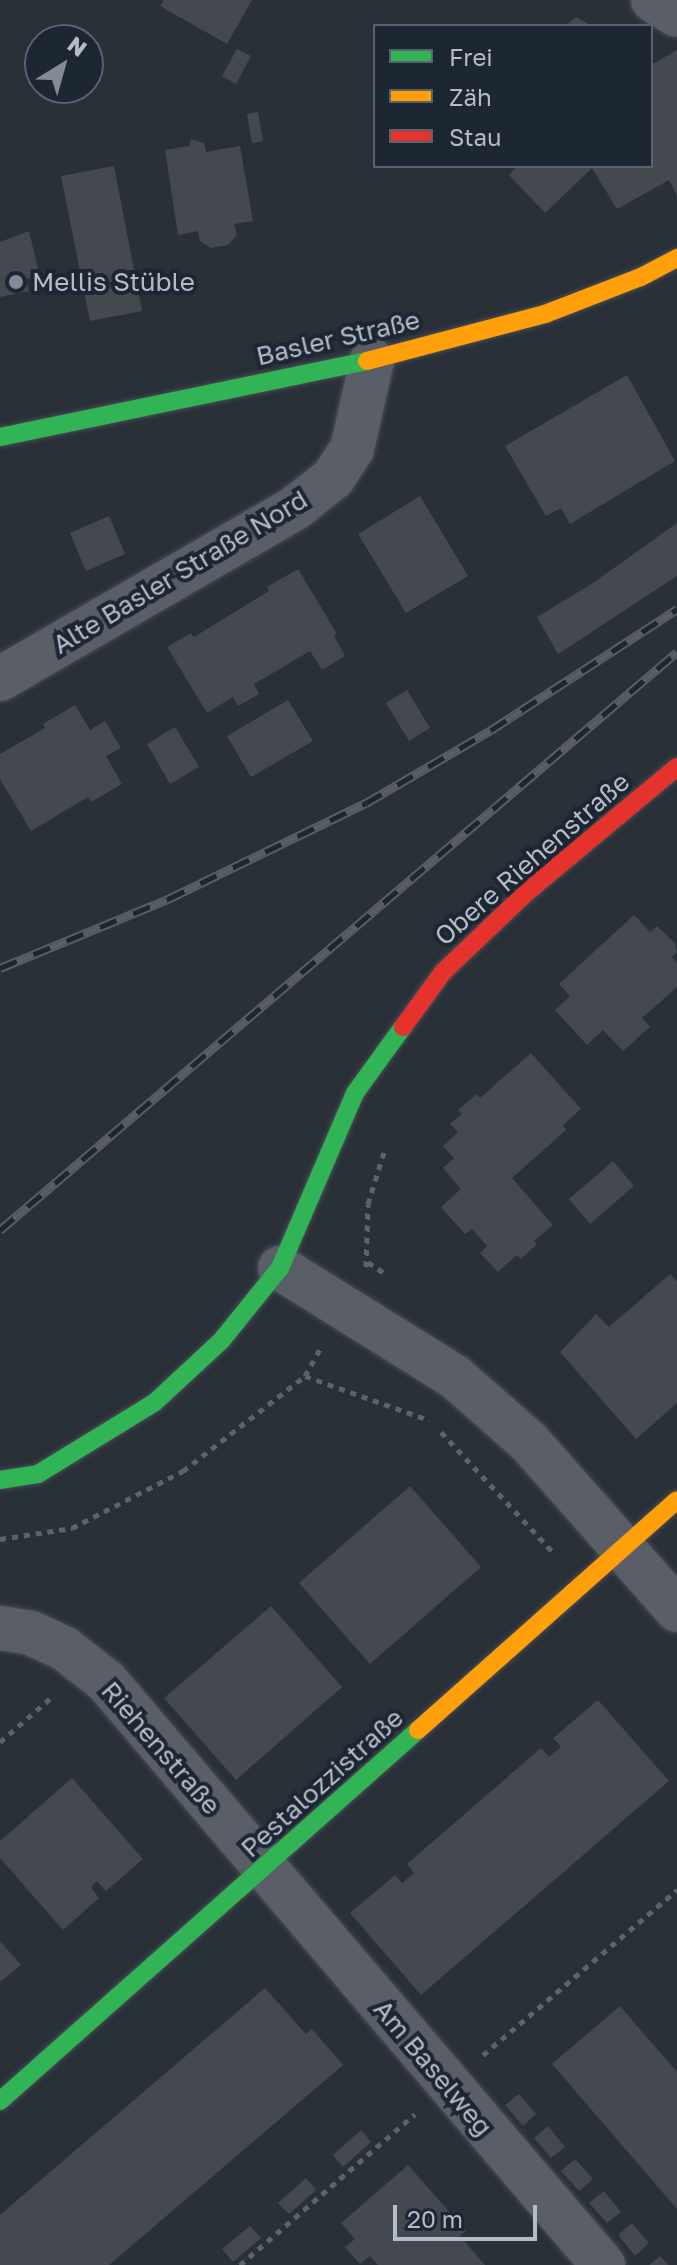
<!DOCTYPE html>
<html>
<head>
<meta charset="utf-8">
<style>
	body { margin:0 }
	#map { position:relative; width:677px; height:2265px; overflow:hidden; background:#2a3038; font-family:"Golos Text",sans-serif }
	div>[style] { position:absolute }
	.building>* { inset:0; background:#444950 }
	.path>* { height:5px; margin-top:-2.5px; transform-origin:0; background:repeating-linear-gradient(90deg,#5d636a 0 6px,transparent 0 12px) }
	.roads { filter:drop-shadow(0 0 2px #484c53) drop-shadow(0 0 2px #484c53) }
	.street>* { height:44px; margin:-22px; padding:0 22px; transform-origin:22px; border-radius:22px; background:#5a5e66 }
	.fast>* { height:18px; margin:-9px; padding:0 9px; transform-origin:9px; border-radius:9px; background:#30b455 }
	.slow>* { height:18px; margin:-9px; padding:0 9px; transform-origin:9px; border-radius:9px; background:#ff9f0a }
	.jam>* { height:18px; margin:-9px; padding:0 9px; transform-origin:9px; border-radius:9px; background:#e5322d }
	.rail>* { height:9px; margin-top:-4.5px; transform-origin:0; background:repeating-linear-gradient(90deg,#1d2633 0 18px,#595d64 0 36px); box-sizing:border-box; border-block:2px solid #595d64 }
	.dots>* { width:22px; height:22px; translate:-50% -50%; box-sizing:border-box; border:4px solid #1d2633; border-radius:50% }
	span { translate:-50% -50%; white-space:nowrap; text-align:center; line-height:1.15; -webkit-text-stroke:8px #1d2633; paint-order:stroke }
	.poi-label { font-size:26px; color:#b4bcc9 }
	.left { translate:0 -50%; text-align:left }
	.street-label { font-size:26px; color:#b4bcc9 }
	.legend { position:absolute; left:373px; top:24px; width:280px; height:144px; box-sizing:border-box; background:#1d2633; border:2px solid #59626f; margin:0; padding:10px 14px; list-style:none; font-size:24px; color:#b4bcc9 }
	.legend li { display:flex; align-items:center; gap:16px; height:40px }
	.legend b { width:40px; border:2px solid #59626f }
	.north { position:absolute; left:24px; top:24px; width:80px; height:80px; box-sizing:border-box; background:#1d2633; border:2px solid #59626f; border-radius:50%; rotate:37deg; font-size:22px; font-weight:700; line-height:32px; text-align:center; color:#b4bcc9 }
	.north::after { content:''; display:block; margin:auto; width:28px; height:36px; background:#848b96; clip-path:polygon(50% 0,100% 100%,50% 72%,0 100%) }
	.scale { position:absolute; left:393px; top:2205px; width:144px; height:36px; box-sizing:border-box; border:4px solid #b4bcc9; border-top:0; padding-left:10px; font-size:24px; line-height:28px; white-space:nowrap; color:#b4bcc9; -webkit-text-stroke:6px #1d2633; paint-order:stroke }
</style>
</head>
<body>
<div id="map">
	<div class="building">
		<i style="clip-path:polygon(164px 0,252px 0,227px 44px,160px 6px)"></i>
		<i style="clip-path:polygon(576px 17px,592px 26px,565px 26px)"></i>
		<i style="clip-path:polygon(237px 49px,251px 56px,236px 84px,222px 76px)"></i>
		<i style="clip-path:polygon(677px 50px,677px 196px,669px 180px,617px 209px,592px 168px,545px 213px,509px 175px,518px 166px,651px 166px,651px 65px)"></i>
		<i style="clip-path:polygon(258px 112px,263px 141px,252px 143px,247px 114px)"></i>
		<i style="clip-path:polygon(191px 139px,204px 143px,206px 152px,240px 146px,253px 221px,234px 224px,237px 235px,228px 245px,211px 248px,200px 241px,198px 231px,178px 235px,165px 150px,189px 146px)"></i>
		<i style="clip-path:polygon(114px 166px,142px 311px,90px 321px,61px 176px)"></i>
		<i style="clip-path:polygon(29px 231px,40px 277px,26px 279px,29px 291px,0 297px,0 242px)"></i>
		<i style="clip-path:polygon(627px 375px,675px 461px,570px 524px,561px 508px,546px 516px,505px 446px)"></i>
		<i style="clip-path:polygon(420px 496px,468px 576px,406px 613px,358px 534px)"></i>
		<i style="clip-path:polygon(109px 516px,125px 554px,86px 571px,70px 533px)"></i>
		<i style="clip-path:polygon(677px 523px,677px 576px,558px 654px,537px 617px,593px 583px)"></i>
		<i style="clip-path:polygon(298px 569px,337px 634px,334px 636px,345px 656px,322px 670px,310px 651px,254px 684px,259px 694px,238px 706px,233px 697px,207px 713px,167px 647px,191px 633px,194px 637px,269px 591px,267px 587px)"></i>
		<i style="clip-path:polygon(407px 690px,430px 728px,409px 741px,386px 703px)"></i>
		<i style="clip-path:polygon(288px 700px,313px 741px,251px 777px,227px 736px)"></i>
		<i style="clip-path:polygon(75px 705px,90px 730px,105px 721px,121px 748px,106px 756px,122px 784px,91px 802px,88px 797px,31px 831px,0 779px,0 754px,45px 728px,43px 724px)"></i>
		<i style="clip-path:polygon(175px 727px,199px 767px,170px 784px,147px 744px)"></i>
		<i style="clip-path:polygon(634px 915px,650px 932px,657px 926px,675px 943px,677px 952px,672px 957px,677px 963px,677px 987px,642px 1018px,650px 1027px,623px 1051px,603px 1030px,587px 1045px,555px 1010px,570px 996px,559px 984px)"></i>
		<i style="clip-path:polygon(531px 1053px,581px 1109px,563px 1125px,566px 1130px,512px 1178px,553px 1225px,534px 1241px,537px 1244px,521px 1259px,517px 1255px,498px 1272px,480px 1253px,487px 1246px,472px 1229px,465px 1234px,441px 1207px,461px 1189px,443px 1168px,454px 1158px,443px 1146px,458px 1132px,450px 1124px,462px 1114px,458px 1110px,477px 1094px,480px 1098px)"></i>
		<i style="clip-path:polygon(613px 1161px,634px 1186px,590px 1224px,569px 1199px)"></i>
		<i style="clip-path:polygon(670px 1274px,677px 1281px,677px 1403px,636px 1439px,560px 1352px,596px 1314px,609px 1327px)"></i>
		<i style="clip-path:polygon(410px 1486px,481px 1567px,370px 1664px,299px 1583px)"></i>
		<i style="clip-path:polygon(271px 1606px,342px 1687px,236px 1780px,164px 1698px)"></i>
		<i style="clip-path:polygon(598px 1700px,669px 1781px,421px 1995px,350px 1913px,395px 1875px,402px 1883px,414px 1873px,407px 1864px,541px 1748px,549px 1757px,561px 1747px,553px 1738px)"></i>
		<i style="clip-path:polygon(72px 1778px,143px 1859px,106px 1891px,97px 1881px,91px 1887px,99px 1898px,63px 1930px,0 1858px,0 1841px)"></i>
		<i style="clip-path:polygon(0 1941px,21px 1965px,0 1982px)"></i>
		<i style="clip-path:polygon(265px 1988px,306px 2034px,312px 2029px,343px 2065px,109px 2265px,0 2265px,0 2215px)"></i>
		<i style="clip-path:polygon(620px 2006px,677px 2072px,677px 2209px,552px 2064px)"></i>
		<i style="clip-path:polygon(519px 2094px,536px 2114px,523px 2126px,505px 2105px)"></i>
		<i style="clip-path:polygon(548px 2126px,565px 2147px,551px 2158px,534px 2138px)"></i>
		<i style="clip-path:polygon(361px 2130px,371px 2142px,343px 2167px,333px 2155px)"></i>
		<i style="clip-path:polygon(575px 2159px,593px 2179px,579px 2191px,561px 2171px)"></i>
		<i style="clip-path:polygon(408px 2165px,466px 2231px,460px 2236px,485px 2265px,378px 2265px,370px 2256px,360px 2264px,345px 2247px,355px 2239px,341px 2223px)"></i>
		<i style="clip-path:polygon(306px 2178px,316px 2190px,289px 2214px,278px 2203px)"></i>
		<i style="clip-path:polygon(604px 2191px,621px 2212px,607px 2223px,589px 2203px)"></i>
		<i style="clip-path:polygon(632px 2223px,649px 2243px,635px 2256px,618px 2235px)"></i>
		<i style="clip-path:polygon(250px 2226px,261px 2238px,233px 2262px,222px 2249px)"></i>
		<i style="clip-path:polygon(660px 2256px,668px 2265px,649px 2265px)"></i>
	</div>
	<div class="path">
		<i style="left:368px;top:1262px;width:23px;rotate:34deg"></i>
		<i style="left:366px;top:1267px;width:63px;rotate:-88.2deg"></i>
		<i style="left:368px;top:1204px;width:54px;rotate:-72.9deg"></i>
		<i style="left:305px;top:1376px;width:132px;rotate:19.5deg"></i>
		<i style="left:441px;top:1432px;width:163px;rotate:47deg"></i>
		<i style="left:0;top:1539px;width:73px;rotate:-8.7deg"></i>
		<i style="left:72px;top:1528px;width:125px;rotate:-27.2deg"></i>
		<i style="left:183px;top:1471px;width:155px;rotate:-37.9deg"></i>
		<i style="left:305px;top:1376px;width:31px;rotate:-61deg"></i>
		<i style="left:0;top:1742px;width:70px;rotate:-41deg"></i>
		<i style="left:483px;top:2055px;width:255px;rotate:-40.4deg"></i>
		<i style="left:240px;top:2265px;width:231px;rotate:-40.8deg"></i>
	</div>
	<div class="roads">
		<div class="street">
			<i style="left:653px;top:0;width:28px;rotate:32deg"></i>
			<i style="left:0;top:679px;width:341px;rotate:-30.1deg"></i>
			<i style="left:295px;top:508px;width:48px;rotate:-38.3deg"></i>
			<i style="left:333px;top:478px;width:35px;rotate:-57deg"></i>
			<i style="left:352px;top:449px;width:91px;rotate:-77.3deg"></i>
			<i style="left:280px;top:1268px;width:206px;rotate:31.9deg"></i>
			<i style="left:455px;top:1377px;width:98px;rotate:41.3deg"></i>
			<i style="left:529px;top:1442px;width:224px;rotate:48.6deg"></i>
			<i style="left:0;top:1628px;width:31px;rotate:9deg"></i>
			<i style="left:31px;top:1633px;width:38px;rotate:25deg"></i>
			<i style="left:65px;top:1649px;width:52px;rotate:38deg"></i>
			<i style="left:106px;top:1681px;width:767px;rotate:49.6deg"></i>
		</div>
		<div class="fast">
			<i style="left:0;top:437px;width:375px;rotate:-11.7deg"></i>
			<i style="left:0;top:1480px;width:38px;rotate:-9deg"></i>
			<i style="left:38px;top:1474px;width:136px;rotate:-31.5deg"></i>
			<i style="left:154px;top:1403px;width:91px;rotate:-42.8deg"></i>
			<i style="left:221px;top:1341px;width:94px;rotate:-51.1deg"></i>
			<i style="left:280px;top:1268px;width:190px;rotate:-66.8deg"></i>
			<i style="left:355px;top:1093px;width:82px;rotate:-54deg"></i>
			<i style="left:0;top:2101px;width:559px;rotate:-41.59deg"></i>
		</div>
		<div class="slow">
			<i style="left:367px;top:361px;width:184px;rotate:-14.8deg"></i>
			<i style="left:545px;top:314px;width:103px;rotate:-21.1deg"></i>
			<i style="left:641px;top:277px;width:41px;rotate:-27.8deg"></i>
			<i style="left:418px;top:1730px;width:346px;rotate:-41.6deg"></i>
		</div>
		<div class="jam">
			<i style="left:403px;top:1027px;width:68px;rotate:-54deg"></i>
			<i style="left:443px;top:972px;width:116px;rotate:-43.6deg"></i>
			<i style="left:527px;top:892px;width:195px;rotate:-39.8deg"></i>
		</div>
	</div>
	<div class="rail">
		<i style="left:0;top:968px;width:182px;rotate:-22.3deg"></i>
		<i style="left:168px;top:899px;width:220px;rotate:-25.9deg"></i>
		<i style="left:366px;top:803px;width:145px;rotate:-30.3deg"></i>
		<i style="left:491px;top:730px;width:222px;rotate:-33deg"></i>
		<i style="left:0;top:1230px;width:890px;rotate:-40.49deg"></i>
	</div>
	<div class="dots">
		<i style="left:16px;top:282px;background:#848b96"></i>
	</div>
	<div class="poi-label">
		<span class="left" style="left:32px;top:282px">Mellis Stüble</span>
	</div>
	<div class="street-label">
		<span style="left:338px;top:338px;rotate:-13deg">Basler Straße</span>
		<span style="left:180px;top:572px;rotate:-31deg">Alte Basler Straße Nord</span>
		<span style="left:532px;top:859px;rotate:-41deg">Obere Riehenstraße</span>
		<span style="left:161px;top:1748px;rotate:49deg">Riehenstraße</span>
		<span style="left:322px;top:1783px;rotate:-42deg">Pestalozzistraße</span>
		<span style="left:433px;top:2068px;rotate:50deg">Am Baselweg</span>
	</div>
	<ul class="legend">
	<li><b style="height:10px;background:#30b455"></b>Frei</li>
	<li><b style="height:10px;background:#ff9f0a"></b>Zäh</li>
	<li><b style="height:10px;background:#e5322d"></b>Stau</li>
	</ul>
	<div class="north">N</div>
	<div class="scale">20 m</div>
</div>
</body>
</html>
